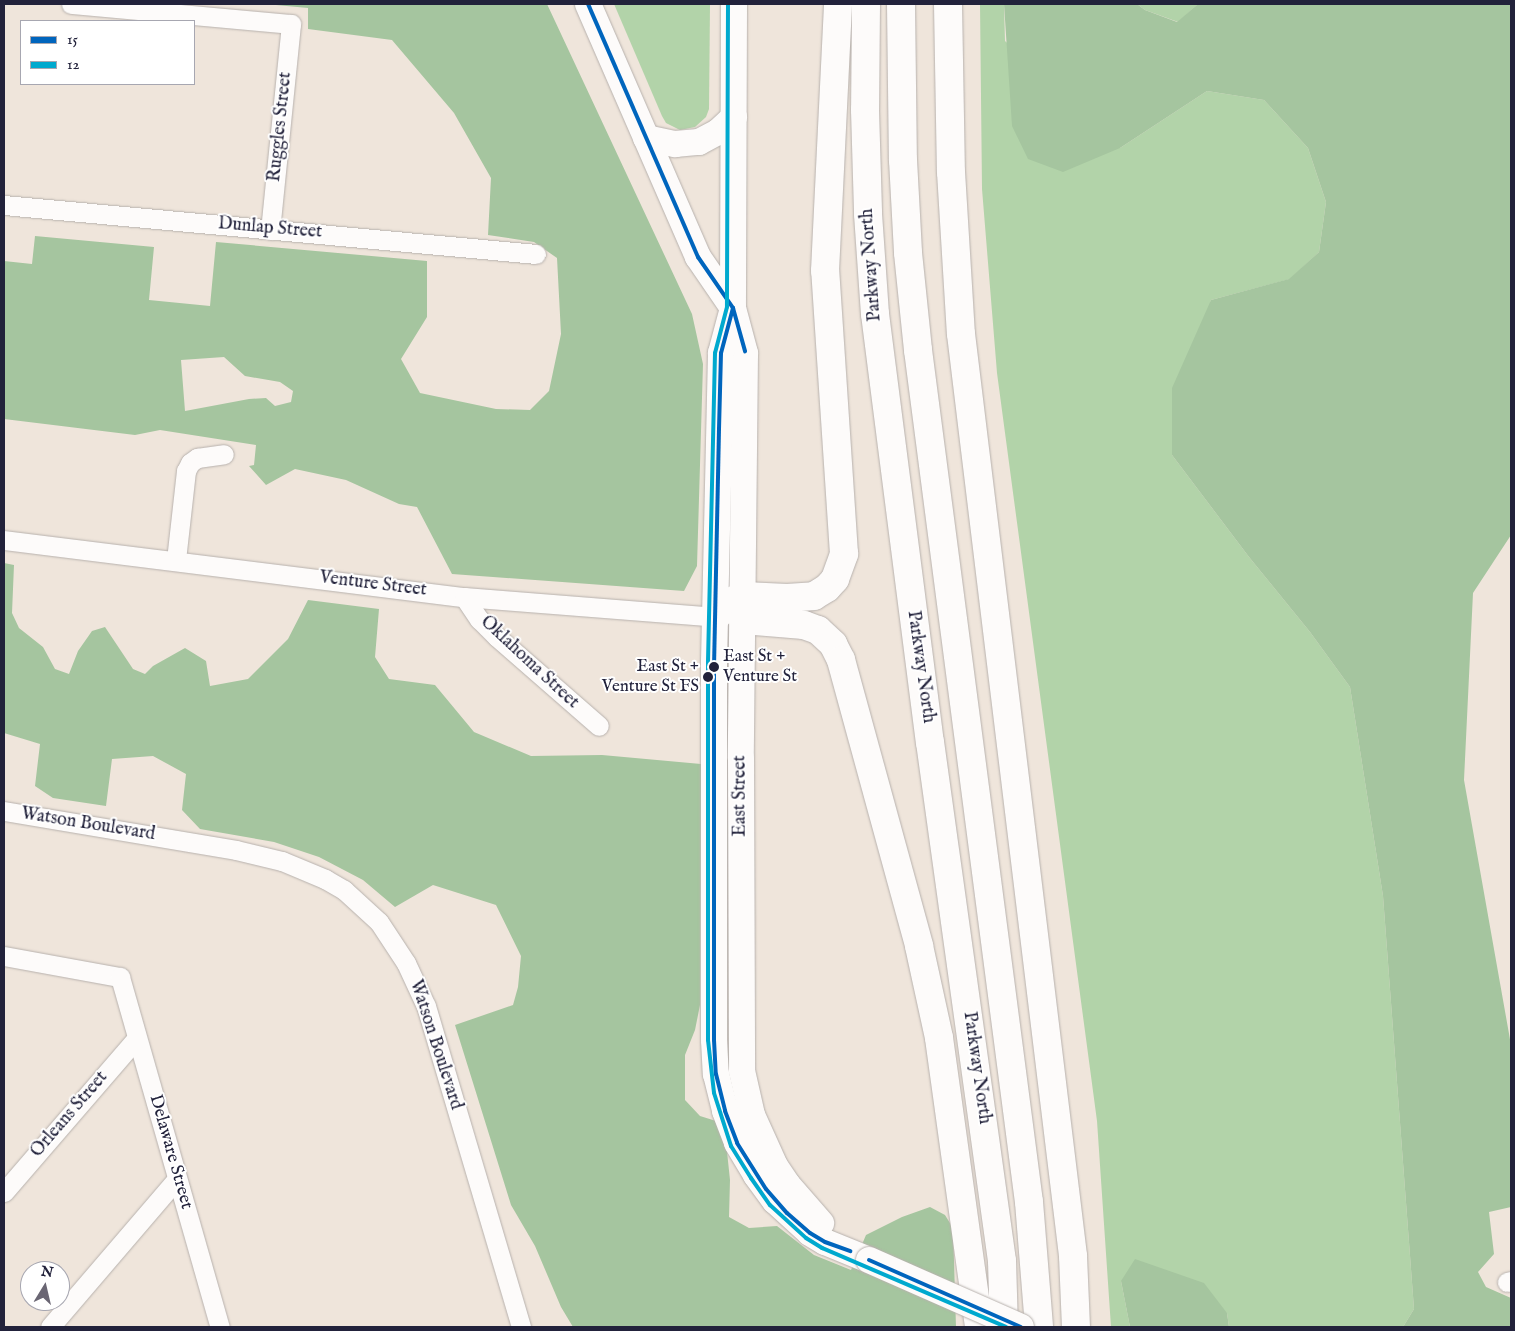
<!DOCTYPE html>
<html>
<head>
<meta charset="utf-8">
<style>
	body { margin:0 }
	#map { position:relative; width:1515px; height:1331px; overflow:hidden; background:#efe5db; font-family:"IM FELL English",serif }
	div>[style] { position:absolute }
	.green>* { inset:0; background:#b2d3a9 }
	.forest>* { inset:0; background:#a5c59f }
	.roads { filter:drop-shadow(0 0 1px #b7b1ad) drop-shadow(0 0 1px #b7b1ad) }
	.street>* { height:19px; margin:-9.5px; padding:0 9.5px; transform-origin:9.5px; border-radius:9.5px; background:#fdfbfa }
	.secondary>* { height:26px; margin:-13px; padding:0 13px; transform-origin:13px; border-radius:13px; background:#fdfbfa }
	.highway>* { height:28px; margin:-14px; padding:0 14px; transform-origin:14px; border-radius:14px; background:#fdfbfa }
	.bridges { filter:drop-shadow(0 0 1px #b7b1ad) drop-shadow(0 0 1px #b7b1ad) }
	.secondary-bridge>* { height:26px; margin:-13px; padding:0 13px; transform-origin:13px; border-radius:13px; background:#fdfbfa }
	.bus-1>* { height:4px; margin:-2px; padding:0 2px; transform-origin:2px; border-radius:2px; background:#0065bd }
	.bus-2>* { height:4px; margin:-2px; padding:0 2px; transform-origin:2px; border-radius:2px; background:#00a9ce }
	.dots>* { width:14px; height:14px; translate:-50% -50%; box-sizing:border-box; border:2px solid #fff; border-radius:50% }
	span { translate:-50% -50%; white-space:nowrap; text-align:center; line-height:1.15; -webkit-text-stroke:4px #fff; paint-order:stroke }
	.bus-label { font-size:17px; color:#22223b }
	.left { translate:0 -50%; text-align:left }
	.right { translate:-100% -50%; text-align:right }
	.street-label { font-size:18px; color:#22223b }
	.frame { position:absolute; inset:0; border:5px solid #22223b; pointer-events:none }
	.legend { position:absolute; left:20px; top:20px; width:175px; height:65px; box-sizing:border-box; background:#fff; border:1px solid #a7a7b1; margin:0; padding:6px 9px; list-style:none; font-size:15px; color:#22223b }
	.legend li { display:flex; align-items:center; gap:10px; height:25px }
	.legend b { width:25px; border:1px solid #a7a7b1 }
	.north { position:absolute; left:20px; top:1261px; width:50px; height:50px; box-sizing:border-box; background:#fff; border:1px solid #a7a7b1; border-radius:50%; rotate:9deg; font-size:14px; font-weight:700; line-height:20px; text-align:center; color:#22223b }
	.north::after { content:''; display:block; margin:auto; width:18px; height:22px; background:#6a6673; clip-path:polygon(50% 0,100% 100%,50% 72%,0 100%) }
</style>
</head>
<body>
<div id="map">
	<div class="green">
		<i style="clip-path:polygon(614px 4px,710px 4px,709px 109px,706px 117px,695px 127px,680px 130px,666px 123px,662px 116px)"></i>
		<i style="clip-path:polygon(980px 4px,1004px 4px,1005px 41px,1120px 148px,1207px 91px,1264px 100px,1308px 148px,1326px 202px,1319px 252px,1290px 279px,1211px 300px,1172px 455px,1249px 557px,1310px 632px,1350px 687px,1383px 896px,1414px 1309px,1403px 1327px,1229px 1327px,1227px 1313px,1121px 1281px,1130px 1327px,1111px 1327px,1097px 1121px,997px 373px,982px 189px)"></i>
		<i style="clip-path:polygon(1137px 4px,1198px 4px,1178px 22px,1145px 10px)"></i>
	</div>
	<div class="forest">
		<i style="clip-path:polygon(evenodd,265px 4px,547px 4px,692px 314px,703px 364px,697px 566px,684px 591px,452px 574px,417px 507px,399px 504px,346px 480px,295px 469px,266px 485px,249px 466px,254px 465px,256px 445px,160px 430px,135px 435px,4px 419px,4px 261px,32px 264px,35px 236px,154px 247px,149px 300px,210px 306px,216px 242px,427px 261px,427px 317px,401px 359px,420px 393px,496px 409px,530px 410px,549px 391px,561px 334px,557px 258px,534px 242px,488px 235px,491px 178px,454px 113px,392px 40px,308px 29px,308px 8px,265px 4px,224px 357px,245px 376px,280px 382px,293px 391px,291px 402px,275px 406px,266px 398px,249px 399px,185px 411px,181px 360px,224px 357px)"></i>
		<i style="clip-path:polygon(1004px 4px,1137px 4px,1145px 10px,1177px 22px,1198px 4px,1511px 4px,1511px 535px,1473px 593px,1464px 780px,1511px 1045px,1511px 1207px,1489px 1212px,1494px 1254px,1478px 1272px,1486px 1287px,1511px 1298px,1511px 1327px,1403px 1327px,1414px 1309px,1383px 896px,1350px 687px,1310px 632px,1249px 557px,1172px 455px,1172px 388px,1211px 300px,1289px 279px,1319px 252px,1326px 202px,1308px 148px,1264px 100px,1207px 91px,1120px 148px,1063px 172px,1028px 159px,1012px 126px)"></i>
		<i style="clip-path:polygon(4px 563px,14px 565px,12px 613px,19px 628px,43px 647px,55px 669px,69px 674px,78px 651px,92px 631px,105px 627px,133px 669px,145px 674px,153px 666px,185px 648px,206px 661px,210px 686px,248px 679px,288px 639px,308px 600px,379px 609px,375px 657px,389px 679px,435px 685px,474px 732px,531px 756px,602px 755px,701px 764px,700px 1005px,695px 1030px,685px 1055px,685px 1100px,700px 1116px,716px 1121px,726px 1142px,730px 1180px,729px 1217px,749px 1228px,777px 1226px,814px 1255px,851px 1270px,866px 1235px,902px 1217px,930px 1207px,945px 1215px,953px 1228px,956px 1327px,573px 1327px,561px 1307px,535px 1246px,511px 1205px,455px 1025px,513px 1005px,518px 987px,521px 956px,496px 905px,433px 885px,395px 907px,363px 880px,319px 857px,274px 842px,200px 829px,182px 810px,186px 774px,153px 756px,112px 759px,106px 806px,53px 798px,35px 786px,40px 744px,4px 733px)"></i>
		<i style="clip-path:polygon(1135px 1259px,1204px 1283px,1227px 1313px,1229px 1327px,1130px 1327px,1121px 1281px)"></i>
	</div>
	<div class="roads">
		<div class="street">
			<i style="left:71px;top:4px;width:221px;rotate:5.2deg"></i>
			<i style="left:291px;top:24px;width:207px;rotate:95.8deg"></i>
			<i style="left:4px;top:205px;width:534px;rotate:5.26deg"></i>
			<i style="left:4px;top:540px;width:464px;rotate:7.1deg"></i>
			<i style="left:464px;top:597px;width:253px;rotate:4.5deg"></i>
			<i style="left:176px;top:560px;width:90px;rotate:-83.6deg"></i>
			<i style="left:186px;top:471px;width:9px;rotate:-63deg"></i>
			<i style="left:190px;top:463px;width:9px;rotate:-36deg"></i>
			<i style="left:197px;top:458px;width:27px;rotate:-8deg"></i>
			<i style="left:464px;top:597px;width:27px;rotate:56deg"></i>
			<i style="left:479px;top:619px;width:25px;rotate:45deg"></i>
			<i style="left:497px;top:637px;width:135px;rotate:41.1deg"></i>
			<i style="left:4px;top:811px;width:235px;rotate:9.5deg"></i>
			<i style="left:236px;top:850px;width:47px;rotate:13.4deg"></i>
			<i style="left:282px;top:861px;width:47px;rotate:22.7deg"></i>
			<i style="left:325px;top:879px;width:22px;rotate:30deg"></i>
			<i style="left:344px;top:890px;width:47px;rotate:42.4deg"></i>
			<i style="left:379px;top:922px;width:49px;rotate:56.6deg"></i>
			<i style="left:406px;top:963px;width:47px;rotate:65.1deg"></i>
			<i style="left:426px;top:1006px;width:335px;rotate:73.5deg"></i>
			<i style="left:4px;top:956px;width:118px;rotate:10.3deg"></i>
			<i style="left:120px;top:977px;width:364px;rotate:74.1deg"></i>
			<i style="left:4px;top:1192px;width:203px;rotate:-49.2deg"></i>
			<i style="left:1507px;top:1282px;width:4px;rotate:-14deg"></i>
			<i style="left:50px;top:1327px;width:195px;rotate:-49.4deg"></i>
		</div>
		<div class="secondary">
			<i style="left:588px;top:4px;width:276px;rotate:66.5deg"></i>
			<i style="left:698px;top:257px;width:62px;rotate:55.5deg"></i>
			<i style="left:733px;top:308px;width:47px;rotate:75.1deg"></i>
			<i style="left:745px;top:353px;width:405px;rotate:90.6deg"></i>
			<i style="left:741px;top:758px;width:313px;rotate:89.8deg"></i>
			<i style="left:742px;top:1071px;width:45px;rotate:77.2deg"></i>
			<i style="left:752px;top:1115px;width:56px;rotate:65.7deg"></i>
			<i style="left:775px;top:1166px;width:22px;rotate:56deg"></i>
			<i style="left:787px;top:1184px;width:52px;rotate:48.9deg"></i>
			<i style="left:734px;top:4px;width:304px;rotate:90.2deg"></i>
			<i style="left:733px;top:308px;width:47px;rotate:104.9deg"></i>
			<i style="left:721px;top:353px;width:310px;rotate:91.3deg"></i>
			<i style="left:714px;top:663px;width:377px;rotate:90deg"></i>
			<i style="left:714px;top:1040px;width:34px;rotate:87deg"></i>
			<i style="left:716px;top:1074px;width:38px;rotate:76deg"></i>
			<i style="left:725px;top:1111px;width:34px;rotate:69deg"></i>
			<i style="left:737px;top:1143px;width:37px;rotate:59deg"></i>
			<i style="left:756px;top:1175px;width:32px;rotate:54deg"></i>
			<i style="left:775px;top:1201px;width:47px;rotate:42.4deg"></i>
			<i style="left:810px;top:1233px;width:17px;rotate:31deg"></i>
			<i style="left:825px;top:1242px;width:48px;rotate:22.2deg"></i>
			<i style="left:646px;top:138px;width:30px;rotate:12deg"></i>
			<i style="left:675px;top:144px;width:24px;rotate:-5deg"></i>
			<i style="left:699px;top:142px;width:21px;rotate:-28deg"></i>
			<i style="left:718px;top:132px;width:22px;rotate:-43deg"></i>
		</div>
		<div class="highway">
			<i style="left:866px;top:4px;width:106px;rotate:90.5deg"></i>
			<i style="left:865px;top:110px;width:104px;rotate:88.3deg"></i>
			<i style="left:868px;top:214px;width:100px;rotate:86deg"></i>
			<i style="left:875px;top:314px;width:432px;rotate:82.7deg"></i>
			<i style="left:930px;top:742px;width:524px;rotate:82.1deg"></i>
			<i style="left:1002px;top:1261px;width:66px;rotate:88.3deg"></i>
			<i style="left:901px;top:4px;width:156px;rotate:89.3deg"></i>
			<i style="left:903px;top:160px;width:93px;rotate:86.9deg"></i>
			<i style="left:908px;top:253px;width:98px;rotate:84.1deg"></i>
			<i style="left:918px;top:350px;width:859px;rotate:82.58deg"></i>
			<i style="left:1029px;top:1202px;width:125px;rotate:85.4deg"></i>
			<i style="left:948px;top:4px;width:168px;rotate:89deg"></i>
			<i style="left:951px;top:172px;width:162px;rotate:86.5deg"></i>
			<i style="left:961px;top:334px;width:929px;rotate:83.07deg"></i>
			<i style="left:1073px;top:1256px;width:71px;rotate:87.6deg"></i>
			<i style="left:716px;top:617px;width:20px;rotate:-49deg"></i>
			<i style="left:729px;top:602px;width:16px;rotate:-22deg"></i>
			<i style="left:744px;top:596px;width:43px;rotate:2.7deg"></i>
			<i style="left:787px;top:598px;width:27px;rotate:-4deg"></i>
			<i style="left:814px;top:596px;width:15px;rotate:-32deg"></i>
			<i style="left:827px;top:588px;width:12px;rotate:-48deg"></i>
			<i style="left:835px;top:579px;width:27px;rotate:-70deg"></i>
			<i style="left:844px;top:554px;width:284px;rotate:-93.8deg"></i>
			<i style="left:825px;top:271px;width:267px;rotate:-87.2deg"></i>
			<i style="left:743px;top:620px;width:61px;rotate:4.7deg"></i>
			<i style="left:804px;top:625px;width:15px;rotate:20deg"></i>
			<i style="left:818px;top:630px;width:21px;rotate:43deg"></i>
			<i style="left:833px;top:644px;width:18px;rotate:63deg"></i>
			<i style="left:841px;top:660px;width:296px;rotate:74.7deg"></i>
			<i style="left:919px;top:946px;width:94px;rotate:77.7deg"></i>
			<i style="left:939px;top:1038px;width:292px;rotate:82.1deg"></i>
		</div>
	</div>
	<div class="bridges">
		<div class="secondary-bridge">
			<i style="left:869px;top:1260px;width:166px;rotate:23.8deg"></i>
		</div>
	</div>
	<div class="bus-1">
		<i style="left:588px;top:4px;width:276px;rotate:66.5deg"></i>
		<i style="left:698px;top:257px;width:62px;rotate:55.5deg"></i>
		<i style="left:733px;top:308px;width:45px;rotate:74.4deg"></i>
		<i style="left:733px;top:308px;width:47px;rotate:104.9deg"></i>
		<i style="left:721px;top:353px;width:76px;rotate:91.5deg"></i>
		<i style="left:719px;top:429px;width:234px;rotate:91.2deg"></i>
		<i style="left:714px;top:663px;width:377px;rotate:90deg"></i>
		<i style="left:714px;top:1040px;width:34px;rotate:87deg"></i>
		<i style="left:716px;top:1074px;width:38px;rotate:76deg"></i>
		<i style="left:725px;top:1111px;width:34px;rotate:69deg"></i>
		<i style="left:737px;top:1143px;width:54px;rotate:57.8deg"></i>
		<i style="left:766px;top:1189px;width:32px;rotate:49deg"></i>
		<i style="left:787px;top:1213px;width:30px;rotate:41deg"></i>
		<i style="left:810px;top:1233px;width:17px;rotate:31deg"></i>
		<i style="left:825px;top:1242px;width:27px;rotate:20deg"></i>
		<i style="left:869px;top:1260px;width:166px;rotate:23.8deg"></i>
	</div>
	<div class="bus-2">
		<i style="left:728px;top:4px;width:303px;rotate:90.2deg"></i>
		<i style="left:727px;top:307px;width:48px;rotate:104.6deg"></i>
		<i style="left:715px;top:353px;width:310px;rotate:91.3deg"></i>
		<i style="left:708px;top:663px;width:377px;rotate:90deg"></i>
		<i style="left:708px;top:1040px;width:53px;rotate:83.5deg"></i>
		<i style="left:714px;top:1093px;width:56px;rotate:72.2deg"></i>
		<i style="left:731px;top:1146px;width:38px;rotate:58deg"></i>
		<i style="left:751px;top:1178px;width:33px;rotate:55deg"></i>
		<i style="left:770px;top:1205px;width:49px;rotate:42.5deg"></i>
		<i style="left:806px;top:1238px;width:19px;rotate:32deg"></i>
		<i style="left:822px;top:1248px;width:200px;rotate:23.2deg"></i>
	</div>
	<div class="dots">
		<i style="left:714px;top:667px;background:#22223b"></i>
		<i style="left:708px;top:677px;background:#22223b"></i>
	</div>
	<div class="bus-label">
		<span class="left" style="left:723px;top:667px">East St +<br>Venture St</span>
		<span class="right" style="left:699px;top:677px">East St +<br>Venture St FS</span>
	</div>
	<div class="street-label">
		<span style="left:281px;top:127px;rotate:-84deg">Ruggles Street</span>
		<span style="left:270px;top:229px;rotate:5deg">Dunlap Street</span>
		<span style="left:872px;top:265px;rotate:-94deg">Parkway North</span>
		<span style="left:373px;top:585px;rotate:7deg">Venture Street</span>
		<span style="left:529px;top:663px;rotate:43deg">Oklahoma Street</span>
		<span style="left:920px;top:667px;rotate:82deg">Parkway North</span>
		<span style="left:741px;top:796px;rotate:-90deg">East Street</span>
		<span style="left:88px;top:825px;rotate:9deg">Watson Boulevard</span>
		<span style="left:435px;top:1045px;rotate:72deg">Watson Boulevard</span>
		<span style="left:976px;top:1068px;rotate:82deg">Parkway North</span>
		<span style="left:70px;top:1115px;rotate:-49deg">Orleans Street</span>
		<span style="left:170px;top:1152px;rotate:74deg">Delaware Street</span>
	</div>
	<div class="frame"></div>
	<ul class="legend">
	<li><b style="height:6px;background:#0065bd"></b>15</li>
	<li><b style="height:6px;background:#00a9ce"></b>12</li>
	</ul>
	<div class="north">N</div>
</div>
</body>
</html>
